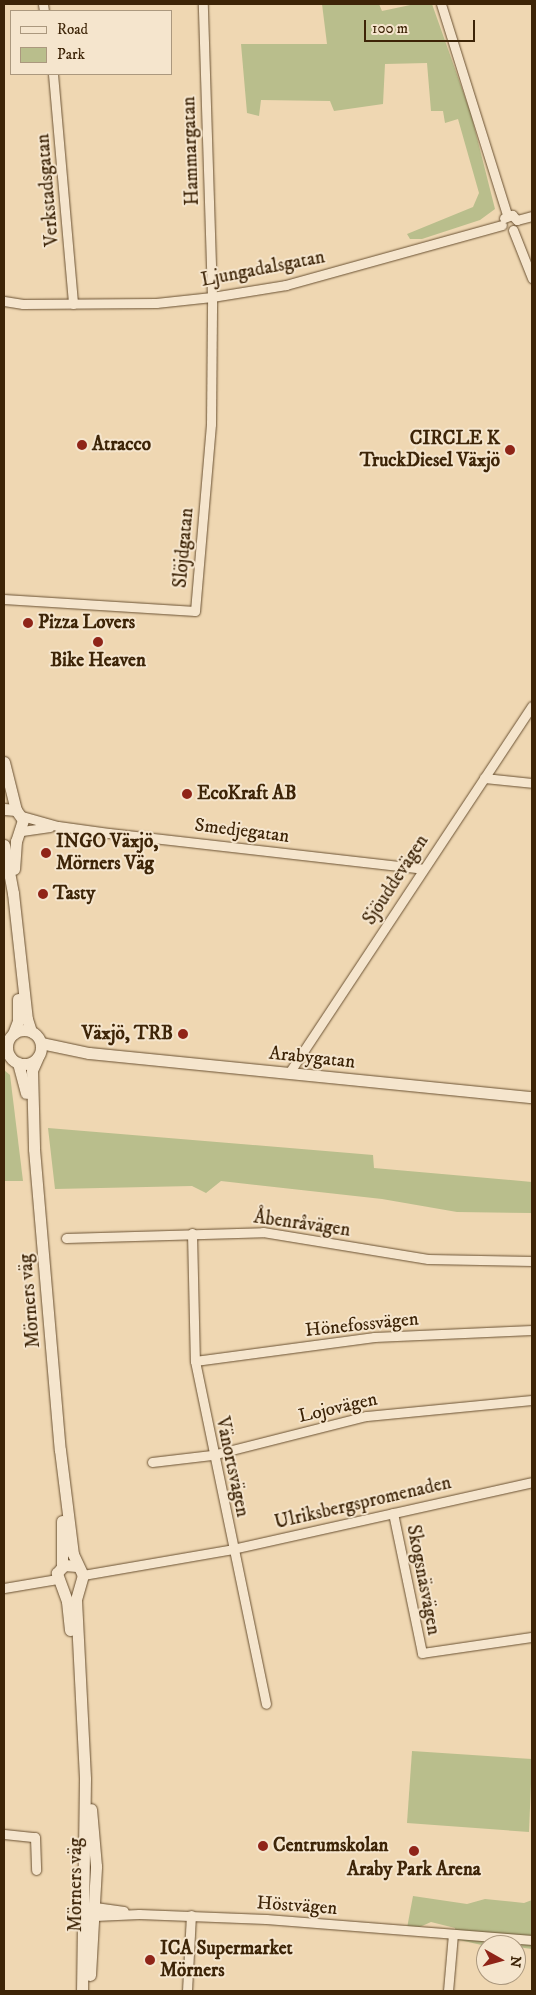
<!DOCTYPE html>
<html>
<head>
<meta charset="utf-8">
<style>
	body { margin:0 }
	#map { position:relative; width:536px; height:1995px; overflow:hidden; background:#efd7b2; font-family:"IM FELL DW Pica",serif }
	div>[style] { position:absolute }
	.green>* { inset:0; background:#b9be8c }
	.roads { filter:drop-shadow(0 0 1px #6a5132) drop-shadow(0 0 1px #6a5132) }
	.street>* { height:9px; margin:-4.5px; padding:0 4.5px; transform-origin:4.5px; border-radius:4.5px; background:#f5e5cd }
	.secondary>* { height:11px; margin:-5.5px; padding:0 5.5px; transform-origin:5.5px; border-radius:5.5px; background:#f5e5cd }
	.secondary>.ring { margin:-5.5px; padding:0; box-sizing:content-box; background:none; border:11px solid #f5e5cd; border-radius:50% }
	.dots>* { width:14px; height:14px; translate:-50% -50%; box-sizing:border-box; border:2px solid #f5e5cd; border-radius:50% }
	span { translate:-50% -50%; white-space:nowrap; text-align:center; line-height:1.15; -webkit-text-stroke:4px #f5e5cd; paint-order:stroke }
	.street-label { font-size:19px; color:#3d2407 }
	.poi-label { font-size:19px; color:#3d2407; font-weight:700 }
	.right { translate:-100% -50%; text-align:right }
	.left { translate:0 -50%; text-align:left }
	.frame { position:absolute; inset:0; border:5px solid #3d2407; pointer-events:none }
	.legend { position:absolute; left:10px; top:10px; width:162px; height:65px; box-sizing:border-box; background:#f5e5cd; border:1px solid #ab987e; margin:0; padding:6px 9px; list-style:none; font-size:15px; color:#3d2407 }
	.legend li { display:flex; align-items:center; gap:10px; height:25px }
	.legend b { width:25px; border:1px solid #ab987e }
	.north { position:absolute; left:476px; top:1935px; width:50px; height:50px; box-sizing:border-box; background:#f5e5cd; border:1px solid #ab987e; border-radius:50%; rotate:97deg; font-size:14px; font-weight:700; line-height:20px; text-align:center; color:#3d2407 }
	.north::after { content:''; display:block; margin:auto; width:18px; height:22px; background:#8f2418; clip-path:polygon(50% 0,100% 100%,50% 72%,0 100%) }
	.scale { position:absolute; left:364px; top:20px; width:111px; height:22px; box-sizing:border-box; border:2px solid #3d2407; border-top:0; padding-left:6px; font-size:15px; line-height:18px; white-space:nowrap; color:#3d2407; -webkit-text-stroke:4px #f5e5cd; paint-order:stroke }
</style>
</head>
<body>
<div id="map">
	<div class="green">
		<i style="clip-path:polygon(322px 4px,379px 4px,382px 11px,415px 4px,432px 4px,471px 114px,495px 209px,480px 220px,422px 239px,410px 239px,407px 234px,473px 207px,479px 193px,458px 119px,445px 123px,443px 111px,431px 111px,427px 63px,385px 64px,383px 104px,334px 111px,330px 101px,261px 100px,259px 116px,247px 113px,241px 44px,327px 44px)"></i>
		<i style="clip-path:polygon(4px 1070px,10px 1075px,23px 1181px,4px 1181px)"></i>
		<i style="clip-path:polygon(48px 1128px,373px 1155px,374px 1168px,532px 1182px,532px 1213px,457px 1212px,382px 1199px,221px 1181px,206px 1193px,192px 1186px,55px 1189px)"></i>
		<i style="clip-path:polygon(412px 1751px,532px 1759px,529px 1832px,407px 1823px)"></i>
		<i style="clip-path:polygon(413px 1896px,467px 1904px,485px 1899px,524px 1903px,532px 1900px,532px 1949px,503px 1945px,502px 1939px,492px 1937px,490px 1945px,486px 1946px,455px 1939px,455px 1928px,431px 1922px,413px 1930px,407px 1928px)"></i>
	</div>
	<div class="roads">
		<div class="street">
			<i style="left:43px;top:4px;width:7px;rotate:82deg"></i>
			<i style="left:441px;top:4px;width:221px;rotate:72.6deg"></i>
			<i style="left:53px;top:74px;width:231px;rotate:85deg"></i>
			<i style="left:504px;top:218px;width:9px;rotate:-21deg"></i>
			<i style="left:512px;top:215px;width:7px;rotate:45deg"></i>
			<i style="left:517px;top:220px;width:16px;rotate:-15deg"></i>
			<i style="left:513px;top:230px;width:52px;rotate:68.4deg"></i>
			<i style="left:4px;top:301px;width:19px;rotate:9deg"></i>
			<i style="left:23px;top:304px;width:133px;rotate:-0.4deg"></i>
			<i style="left:156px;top:303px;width:56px;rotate:-6.1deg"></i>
			<i style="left:212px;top:297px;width:75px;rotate:-9.2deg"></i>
			<i style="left:286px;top:285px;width:224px;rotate:-15.5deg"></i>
			<i style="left:4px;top:599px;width:191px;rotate:3.6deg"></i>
			<i style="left:195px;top:611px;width:188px;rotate:-85.1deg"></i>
			<i style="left:211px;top:424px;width:127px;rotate:-89.5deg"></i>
			<i style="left:212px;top:297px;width:293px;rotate:-91.8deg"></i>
			<i style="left:484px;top:778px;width:48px;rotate:5.9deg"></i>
			<i style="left:22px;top:816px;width:37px;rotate:16deg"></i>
			<i style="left:58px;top:826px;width:51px;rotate:7.8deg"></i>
			<i style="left:109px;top:833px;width:316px;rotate:6.5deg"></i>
			<i style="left:22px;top:831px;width:28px;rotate:-8deg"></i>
			<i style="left:289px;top:1073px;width:440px;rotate:-56.5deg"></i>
			<i style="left:192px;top:1233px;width:128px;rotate:88.7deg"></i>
			<i style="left:195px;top:1361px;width:350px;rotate:78.3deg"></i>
			<i style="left:66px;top:1238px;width:197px;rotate:-1.7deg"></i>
			<i style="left:263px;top:1232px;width:167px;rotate:9.3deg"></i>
			<i style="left:428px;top:1259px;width:104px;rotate:1.1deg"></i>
			<i style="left:195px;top:1361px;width:181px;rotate:-7.6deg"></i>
			<i style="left:374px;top:1337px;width:158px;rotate:-2.5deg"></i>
			<i style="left:152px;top:1462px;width:60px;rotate:-6.7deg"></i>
			<i style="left:212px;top:1455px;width:159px;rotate:-14.2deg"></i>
			<i style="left:366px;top:1416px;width:167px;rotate:-5.5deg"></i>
			<i style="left:393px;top:1513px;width:143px;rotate:78.3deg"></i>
			<i style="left:422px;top:1653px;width:111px;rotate:-8.3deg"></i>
			<i style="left:83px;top:1575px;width:152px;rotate:-9.8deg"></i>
			<i style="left:233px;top:1549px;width:306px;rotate:-12.6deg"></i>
			<i style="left:4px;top:1588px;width:54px;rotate:-9.6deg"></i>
			<i style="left:4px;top:1834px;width:31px;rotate:6deg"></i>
			<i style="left:35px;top:1837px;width:33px;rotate:88deg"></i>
			<i style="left:95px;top:1907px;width:29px;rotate:8deg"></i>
			<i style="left:95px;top:1916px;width:44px;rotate:-2.6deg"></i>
			<i style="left:139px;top:1914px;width:127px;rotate:2.3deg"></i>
			<i style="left:266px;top:1919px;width:267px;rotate:4.5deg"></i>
			<i style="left:187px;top:1991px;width:76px;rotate:-87deg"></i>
			<i style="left:448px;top:1991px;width:57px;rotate:-85deg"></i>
		</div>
		<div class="secondary">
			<i style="left:4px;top:762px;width:49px;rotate:76deg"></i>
			<i style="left:4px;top:809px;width:12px;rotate:5deg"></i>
			<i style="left:16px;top:810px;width:12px;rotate:55deg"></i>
			<i style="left:23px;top:820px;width:22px;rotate:108deg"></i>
			<i style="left:16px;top:841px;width:28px;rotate:94deg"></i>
			<i style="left:4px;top:845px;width:49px;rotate:79.4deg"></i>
			<i style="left:13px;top:893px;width:127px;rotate:83.7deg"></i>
			<i style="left:27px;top:1019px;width:13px;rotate:72deg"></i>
			<i class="ring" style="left:7px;top:1030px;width:23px;height:23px"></i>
			<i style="left:13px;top:1034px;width:14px;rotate:-69deg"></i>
			<i style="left:18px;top:1021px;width:22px;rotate:-90deg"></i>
			<i style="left:41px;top:1043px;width:49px;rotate:11.8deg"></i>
			<i style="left:89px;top:1053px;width:445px;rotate:5.7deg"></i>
			<i style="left:37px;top:1059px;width:12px;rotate:114deg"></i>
			<i style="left:32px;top:1070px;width:79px;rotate:88.5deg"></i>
			<i style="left:34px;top:1149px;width:302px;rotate:85.1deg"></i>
			<i style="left:60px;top:1450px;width:105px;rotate:82.9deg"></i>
			<i style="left:73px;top:1554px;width:23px;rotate:65deg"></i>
			<i style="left:83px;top:1575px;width:26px;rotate:106deg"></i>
			<i style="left:76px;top:1600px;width:179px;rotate:87.1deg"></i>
			<i style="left:85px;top:1779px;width:212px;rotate:90.8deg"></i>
			<i style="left:18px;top:1063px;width:31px;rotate:75deg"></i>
			<i style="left:62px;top:1567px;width:46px;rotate:-90deg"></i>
			<i style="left:70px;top:1630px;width:29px;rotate:-96deg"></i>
			<i style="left:67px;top:1601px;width:30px;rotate:-110deg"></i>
			<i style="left:57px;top:1573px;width:11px;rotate:-49deg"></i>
			<i style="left:64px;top:1565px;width:13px;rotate:4deg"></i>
			<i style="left:90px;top:1975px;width:109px;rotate:-86.8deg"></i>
			<i style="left:96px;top:1866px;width:57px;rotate:-95deg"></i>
		</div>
	</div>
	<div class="dots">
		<i style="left:82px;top:445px;background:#8f2418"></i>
		<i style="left:510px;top:450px;background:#8f2418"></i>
		<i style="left:28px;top:623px;background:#8f2418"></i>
		<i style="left:98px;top:642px;background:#8f2418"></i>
		<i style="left:187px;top:794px;background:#8f2418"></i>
		<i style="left:46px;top:853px;background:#8f2418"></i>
		<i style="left:43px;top:894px;background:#8f2418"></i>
		<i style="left:183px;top:1034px;background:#8f2418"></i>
		<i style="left:263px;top:1846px;background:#8f2418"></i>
		<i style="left:414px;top:1851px;background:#8f2418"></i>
		<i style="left:150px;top:1960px;background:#8f2418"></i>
	</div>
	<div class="street-label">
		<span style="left:191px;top:151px;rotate:-92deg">Hammargatan</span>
		<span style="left:48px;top:190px;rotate:-95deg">Verkstadsgatan</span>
		<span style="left:263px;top:269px;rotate:-11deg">Ljungadalsgatan</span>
		<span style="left:184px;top:548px;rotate:-85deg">Slöjdgatan</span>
		<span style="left:242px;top:831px;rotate:7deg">Smedjegatan</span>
		<span style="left:396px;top:880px;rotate:-57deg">Sjöuddevägen</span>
		<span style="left:312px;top:1058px;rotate:6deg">Arabygatan</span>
		<span style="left:302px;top:1224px;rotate:8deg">Åbenråvägen</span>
		<span style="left:30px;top:1301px;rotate:-95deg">Mörners väg</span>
		<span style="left:362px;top:1325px;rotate:-6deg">Hönefossvägen</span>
		<span style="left:338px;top:1408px;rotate:-13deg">Lojovägen</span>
		<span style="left:232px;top:1467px;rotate:78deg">Vänortsvägen</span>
		<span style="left:363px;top:1503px;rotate:-13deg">Ulriksbergspromenaden</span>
		<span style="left:423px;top:1580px;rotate:79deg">Skogsnäsvägen</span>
		<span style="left:76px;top:1885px;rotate:-90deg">Mörners väg</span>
		<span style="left:297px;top:1906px;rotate:4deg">Höstvägen</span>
	</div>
	<div class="poi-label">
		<span class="right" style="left:500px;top:450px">CIRCLE K<br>TruckDiesel Växjö</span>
		<span class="left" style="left:92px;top:445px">Atracco</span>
		<span class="left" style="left:38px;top:623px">Pizza Lovers</span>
		<span style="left:98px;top:661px">Bike Heaven</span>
		<span class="left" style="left:197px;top:794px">EcoKraft AB</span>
		<span class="left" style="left:56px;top:853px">INGO Växjö,<br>Mörners Väg</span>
		<span class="left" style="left:53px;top:894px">Tasty</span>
		<span class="right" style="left:173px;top:1034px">Växjö, TRB</span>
		<span class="left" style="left:273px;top:1846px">Centrumskolan</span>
		<span style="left:414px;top:1870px">Araby Park Arena</span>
		<span class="left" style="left:160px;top:1960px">ICA Supermarket<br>Mörners</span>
	</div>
	<div class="frame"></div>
	<ul class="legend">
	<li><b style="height:6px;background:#f5e5cd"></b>Road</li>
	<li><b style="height:14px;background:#b9be8c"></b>Park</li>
	</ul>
	<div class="north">N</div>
	<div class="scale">100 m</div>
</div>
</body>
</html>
